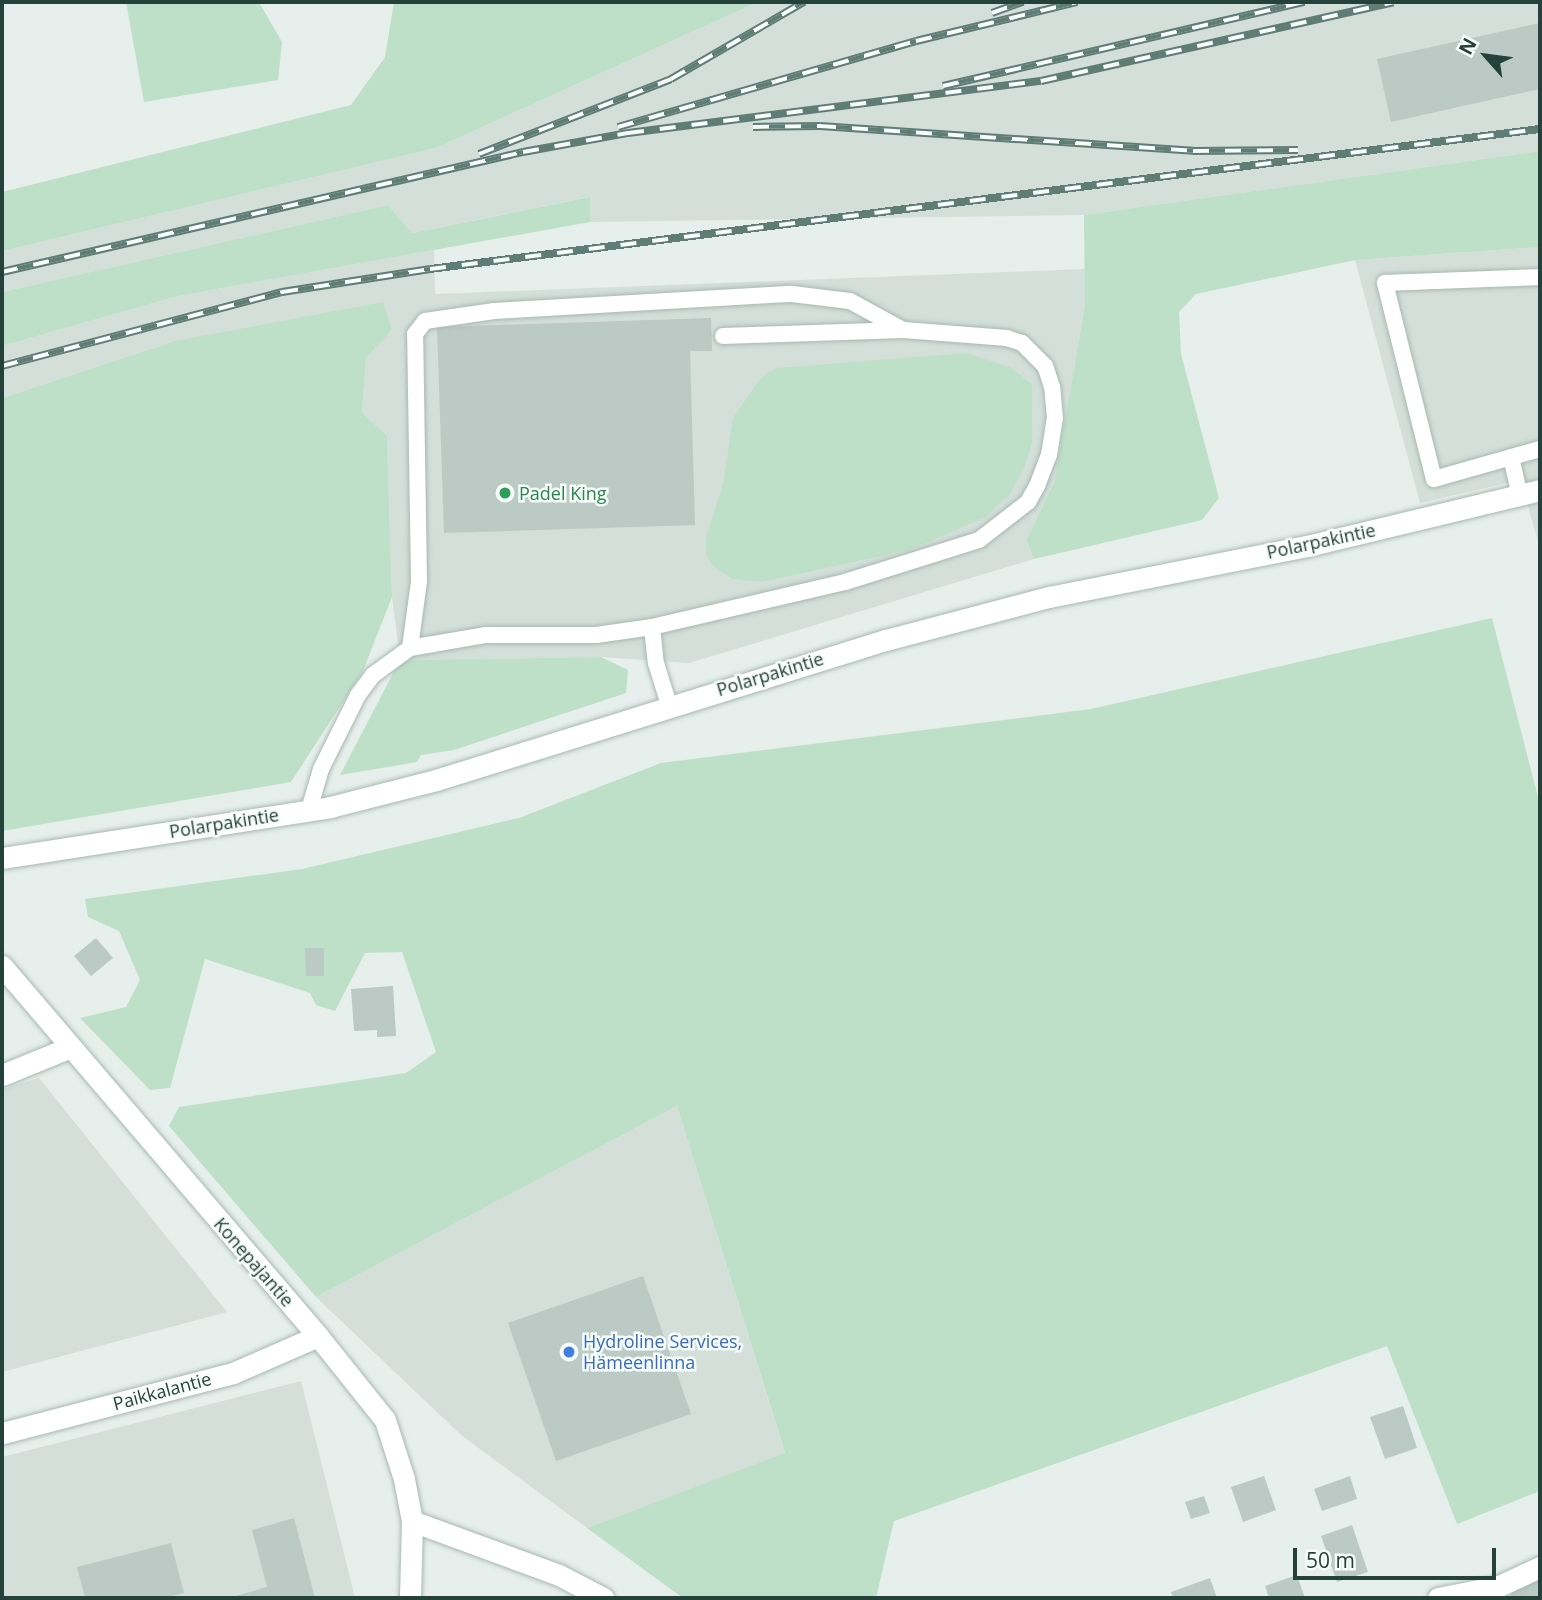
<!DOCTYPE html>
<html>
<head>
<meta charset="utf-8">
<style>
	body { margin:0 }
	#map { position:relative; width:1542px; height:1600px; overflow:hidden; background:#e6efeb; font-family:"Open Sans",sans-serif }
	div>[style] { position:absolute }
	.built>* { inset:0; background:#d4dfda }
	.green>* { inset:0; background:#bfe0c8 }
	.building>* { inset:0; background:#bbcac4 }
	.roads { filter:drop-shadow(0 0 2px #a8b8b2) drop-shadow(0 0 2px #a8b8b2) }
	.service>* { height:16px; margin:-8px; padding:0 8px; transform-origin:8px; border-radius:8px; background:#fff }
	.minor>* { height:21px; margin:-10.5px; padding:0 10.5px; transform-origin:10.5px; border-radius:10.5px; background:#fff }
	.tertiary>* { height:21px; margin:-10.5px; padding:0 10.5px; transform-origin:10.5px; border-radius:10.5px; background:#fff }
	.rail>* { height:8px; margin-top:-4px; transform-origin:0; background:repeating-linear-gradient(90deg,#f7fbf9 0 16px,#5f7d75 0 32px); box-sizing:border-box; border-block:2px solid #5f7d75 }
	.dots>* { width:19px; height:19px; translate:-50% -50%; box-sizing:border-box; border:4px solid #f7fbf9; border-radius:50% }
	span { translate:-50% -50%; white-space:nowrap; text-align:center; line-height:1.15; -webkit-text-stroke:5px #f7fbf9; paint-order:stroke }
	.leisure-label { font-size:18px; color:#27864d }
	.left { translate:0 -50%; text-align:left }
	.street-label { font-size:18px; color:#24423a }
	.shop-label { font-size:18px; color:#366cbe }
	.frame { position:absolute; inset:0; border:4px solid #24423a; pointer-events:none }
	.north { position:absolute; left:1451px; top:21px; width:70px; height:70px; -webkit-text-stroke:5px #f7fbf9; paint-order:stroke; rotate:298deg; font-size:19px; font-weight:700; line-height:28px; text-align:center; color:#24423a }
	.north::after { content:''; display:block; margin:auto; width:24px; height:32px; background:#24423a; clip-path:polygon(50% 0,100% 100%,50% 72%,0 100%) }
	.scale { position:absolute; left:1293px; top:1548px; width:203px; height:32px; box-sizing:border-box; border:4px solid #24423a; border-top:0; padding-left:9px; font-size:21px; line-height:24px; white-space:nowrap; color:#24423a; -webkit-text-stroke:5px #f7fbf9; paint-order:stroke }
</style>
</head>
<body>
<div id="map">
	<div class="built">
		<i style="clip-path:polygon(758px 2px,1540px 2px,1540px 151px,1084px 215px,590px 222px,589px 197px,412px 233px,388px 205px,2px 292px,2px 251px,436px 148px)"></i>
		<i style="clip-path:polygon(1540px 247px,1540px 548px,1520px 480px,1420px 503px,1355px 260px)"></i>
		<i style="clip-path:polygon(434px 250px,435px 294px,1085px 269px,1085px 305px,1054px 483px,1026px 540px,1034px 559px,689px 663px,601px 657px,400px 660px,392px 597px,387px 437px,362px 414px,366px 358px,392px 330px,175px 341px,2px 398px,2px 346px,178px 296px)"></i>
		<i style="clip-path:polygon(39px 1078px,227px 1312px,2px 1372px,2px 1089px)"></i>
		<i style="clip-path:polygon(677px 1106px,785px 1454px,587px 1528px,461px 1435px,316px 1297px)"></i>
		<i style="clip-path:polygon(301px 1381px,355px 1598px,2px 1598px,2px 1457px)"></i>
	</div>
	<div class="green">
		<i style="clip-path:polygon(126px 2px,259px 2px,282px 42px,278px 80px,144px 102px)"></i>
		<i style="clip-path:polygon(394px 2px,758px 2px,436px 148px,2px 251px,2px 192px,351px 105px,385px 57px)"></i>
		<i style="clip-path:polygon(1540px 151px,1540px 247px,1355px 260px,1196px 294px,1179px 312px,1181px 354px,1219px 498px,1202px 520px,1034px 559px,1026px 540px,1054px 483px,1085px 305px,1084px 215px)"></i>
		<i style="clip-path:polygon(590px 197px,590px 222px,178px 296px,2px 346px,2px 292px,388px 205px,412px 233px)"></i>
		<i style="clip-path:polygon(383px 302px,392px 330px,366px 358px,362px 413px,387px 436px,392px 597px,363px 671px,291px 782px,2px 831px,2px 398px,175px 341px)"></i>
		<i style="clip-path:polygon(966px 353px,1010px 367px,1032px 384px,1032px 443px,1024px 469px,1009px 495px,986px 517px,909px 550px,762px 582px,733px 579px,714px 567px,706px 554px,706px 537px,723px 484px,733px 418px,760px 379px,776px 368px)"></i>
		<i style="clip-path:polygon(1492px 618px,1540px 805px,1540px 1491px,1457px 1524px,1387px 1346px,894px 1521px,876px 1598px,683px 1598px,587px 1528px,785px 1453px,677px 1106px,316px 1297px,169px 1126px,179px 1107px,406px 1073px,436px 1052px,402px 952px,365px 953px,335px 1011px,316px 1005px,310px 993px,205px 959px,170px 1088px,150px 1090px,80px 1018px,126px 1007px,140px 980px,119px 931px,88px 917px,85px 899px,302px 869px,519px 818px,661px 763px,1091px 709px)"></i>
		<i style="clip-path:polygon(601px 657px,628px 670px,626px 693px,454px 750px,421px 755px,417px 762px,340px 775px,400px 660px)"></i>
	</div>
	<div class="building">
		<i style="clip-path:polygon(1540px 23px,1540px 89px,1391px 122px,1377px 59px)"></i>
		<i style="clip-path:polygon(711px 318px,712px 351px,690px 351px,695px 525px,444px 533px,437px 327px)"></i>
		<i style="clip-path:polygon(96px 938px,113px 958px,91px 976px,74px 956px)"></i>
		<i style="clip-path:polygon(305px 948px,324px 948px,324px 976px,306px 976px)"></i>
		<i style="clip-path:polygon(393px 986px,396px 1036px,377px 1037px,377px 1030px,354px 1031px,351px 989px)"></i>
		<i style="clip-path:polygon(643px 1276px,691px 1414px,556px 1461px,508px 1323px)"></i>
		<i style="clip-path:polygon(1403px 1406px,1417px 1448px,1385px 1459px,1370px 1417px)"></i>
		<i style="clip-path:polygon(1264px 1476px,1276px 1510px,1243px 1522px,1231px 1487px)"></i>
		<i style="clip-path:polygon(1350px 1476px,1357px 1499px,1322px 1511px,1314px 1489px)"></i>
		<i style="clip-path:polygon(1204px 1496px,1210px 1513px,1191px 1519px,1185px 1502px)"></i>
		<i style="clip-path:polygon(294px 1518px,315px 1598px,229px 1598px,267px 1587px,252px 1530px)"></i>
		<i style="clip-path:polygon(1352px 1525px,1368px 1572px,1337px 1582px,1321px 1536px)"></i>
		<i style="clip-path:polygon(171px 1543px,184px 1593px,164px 1598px,85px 1598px,77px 1567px)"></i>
		<i style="clip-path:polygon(1297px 1575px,1305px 1598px,1269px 1598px,1265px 1586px)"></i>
		<i style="clip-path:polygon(1210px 1578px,1217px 1598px,1173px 1598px,1171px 1592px)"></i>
		<i style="clip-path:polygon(1540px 1578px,1540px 1598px,1512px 1598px,1509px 1589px)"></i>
	</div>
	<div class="roads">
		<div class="service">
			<i style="left:1540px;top:277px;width:155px;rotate:177.8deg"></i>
			<i style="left:1385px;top:283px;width:202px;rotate:76deg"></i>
			<i style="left:1434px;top:479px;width:110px;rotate:-15.8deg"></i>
			<i style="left:1511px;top:457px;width:39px;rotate:77deg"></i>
			<i style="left:652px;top:627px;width:36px;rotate:84deg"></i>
			<i style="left:656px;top:663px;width:44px;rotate:72.8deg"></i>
			<i style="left:410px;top:648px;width:68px;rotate:-82.3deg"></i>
			<i style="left:419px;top:581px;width:247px;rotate:-90.9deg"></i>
			<i style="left:415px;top:334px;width:16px;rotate:-52deg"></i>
			<i style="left:425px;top:321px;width:70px;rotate:-8.2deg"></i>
			<i style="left:494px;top:311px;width:298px;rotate:-3.3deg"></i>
			<i style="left:792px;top:294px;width:58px;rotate:6.9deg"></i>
			<i style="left:850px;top:301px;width:60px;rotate:28.7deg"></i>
			<i style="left:309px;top:810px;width:43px;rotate:-73.7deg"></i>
			<i style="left:321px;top:769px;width:83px;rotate:-63.4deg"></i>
			<i style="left:358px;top:695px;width:25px;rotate:-53deg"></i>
			<i style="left:373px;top:675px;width:46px;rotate:-36.1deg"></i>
			<i style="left:410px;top:648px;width:76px;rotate:-9.8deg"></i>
			<i style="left:485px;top:635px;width:111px"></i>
			<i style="left:596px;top:635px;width:57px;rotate:-8.1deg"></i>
			<i style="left:652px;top:627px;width:198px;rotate:-13.1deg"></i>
			<i style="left:845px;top:582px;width:140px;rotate:-17.4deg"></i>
			<i style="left:979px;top:540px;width:62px;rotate:-37.8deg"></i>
			<i style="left:1028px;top:502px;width:18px;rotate:-61deg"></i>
			<i style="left:1037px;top:486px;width:33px;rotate:-69deg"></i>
			<i style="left:1049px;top:455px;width:36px;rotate:-81deg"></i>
			<i style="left:1055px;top:419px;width:32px;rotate:-95deg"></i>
			<i style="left:1052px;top:387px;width:22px;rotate:-108deg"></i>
			<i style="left:1045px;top:366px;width:33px;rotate:-135deg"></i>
			<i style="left:1022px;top:343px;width:16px;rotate:-162deg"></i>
			<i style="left:1007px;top:338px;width:104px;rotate:-175.6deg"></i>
			<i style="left:903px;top:330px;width:180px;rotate:178.1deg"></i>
		</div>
		<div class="minor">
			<i style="left:2px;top:858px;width:332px;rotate:-8.8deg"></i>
			<i style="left:330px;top:807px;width:109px;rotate:-14.3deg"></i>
			<i style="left:436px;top:780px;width:471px;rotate:-17.3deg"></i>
			<i style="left:886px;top:640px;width:169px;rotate:-14.8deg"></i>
			<i style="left:1049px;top:597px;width:263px;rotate:-11.2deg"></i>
			<i style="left:1307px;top:546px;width:240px;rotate:-13.5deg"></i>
			<i style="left:2px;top:1075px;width:71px;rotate:-22.2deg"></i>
			<i style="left:318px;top:1336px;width:107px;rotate:51.4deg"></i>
			<i style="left:385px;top:1420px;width:62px;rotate:72.1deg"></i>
			<i style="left:404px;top:1479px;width:43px;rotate:79.2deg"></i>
			<i style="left:412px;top:1521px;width:77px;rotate:91.5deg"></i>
			<i style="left:412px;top:1521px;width:157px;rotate:20.2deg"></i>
			<i style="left:559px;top:1575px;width:50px;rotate:27.6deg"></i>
			<i style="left:1438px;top:1598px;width:62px;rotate:-11.1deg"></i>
			<i style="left:1499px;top:1586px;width:45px;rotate:-24.9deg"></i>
		</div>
		<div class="tertiary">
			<i style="left:2px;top:966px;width:487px;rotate:49.5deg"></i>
			<i style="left:318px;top:1336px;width:93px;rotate:156.5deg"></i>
			<i style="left:233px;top:1373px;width:239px;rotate:165.4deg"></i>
		</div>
	</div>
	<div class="rail">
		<i style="left:992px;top:13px;width:33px;rotate:-20deg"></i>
		<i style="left:943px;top:86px;width:371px;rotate:-13.1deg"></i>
		<i style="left:618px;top:127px;width:310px;rotate:-16.1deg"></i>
		<i style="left:916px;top:41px;width:166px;rotate:-13.6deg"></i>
		<i style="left:753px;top:127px;width:67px;rotate:-0.9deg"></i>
		<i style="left:820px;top:126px;width:374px;rotate:3.8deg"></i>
		<i style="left:1193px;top:151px;width:105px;rotate:-0.5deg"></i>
		<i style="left:479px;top:154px;width:206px;rotate:-21.3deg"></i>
		<i style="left:671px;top:79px;width:154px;rotate:-30.1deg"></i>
		<i style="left:2px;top:272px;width:535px;rotate:-12.97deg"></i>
		<i style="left:523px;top:152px;width:107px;rotate:-10.3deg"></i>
		<i style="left:628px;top:133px;width:416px;rotate:-7.2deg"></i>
		<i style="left:1041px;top:81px;width:361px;rotate:-12.6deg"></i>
		<i style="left:2px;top:366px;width:290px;rotate:-14.8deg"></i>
		<i style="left:282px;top:292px;width:150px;rotate:-8.8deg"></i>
		<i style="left:430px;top:269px;width:1119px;rotate:-7.19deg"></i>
	</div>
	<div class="dots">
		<i style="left:505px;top:493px;background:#2e9e5b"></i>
		<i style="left:569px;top:1352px;background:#3f7fe0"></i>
	</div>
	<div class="leisure-label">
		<span class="left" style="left:519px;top:493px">Padel King</span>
	</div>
	<div class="street-label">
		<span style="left:1321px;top:541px;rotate:-12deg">Polarpakintie</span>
		<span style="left:770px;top:674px;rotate:-17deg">Polarpakintie</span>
		<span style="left:224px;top:823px;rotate:-9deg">Polarpakintie</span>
		<span style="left:254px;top:1262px;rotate:49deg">Konepajantie</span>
		<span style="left:162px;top:1391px;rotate:-15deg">Paikkalantie</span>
	</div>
	<div class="shop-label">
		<span class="left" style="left:583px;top:1352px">Hydroline Services,<br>Hämeenlinna</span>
	</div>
	<div class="frame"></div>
	<div class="north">N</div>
	<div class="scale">50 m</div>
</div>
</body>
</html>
